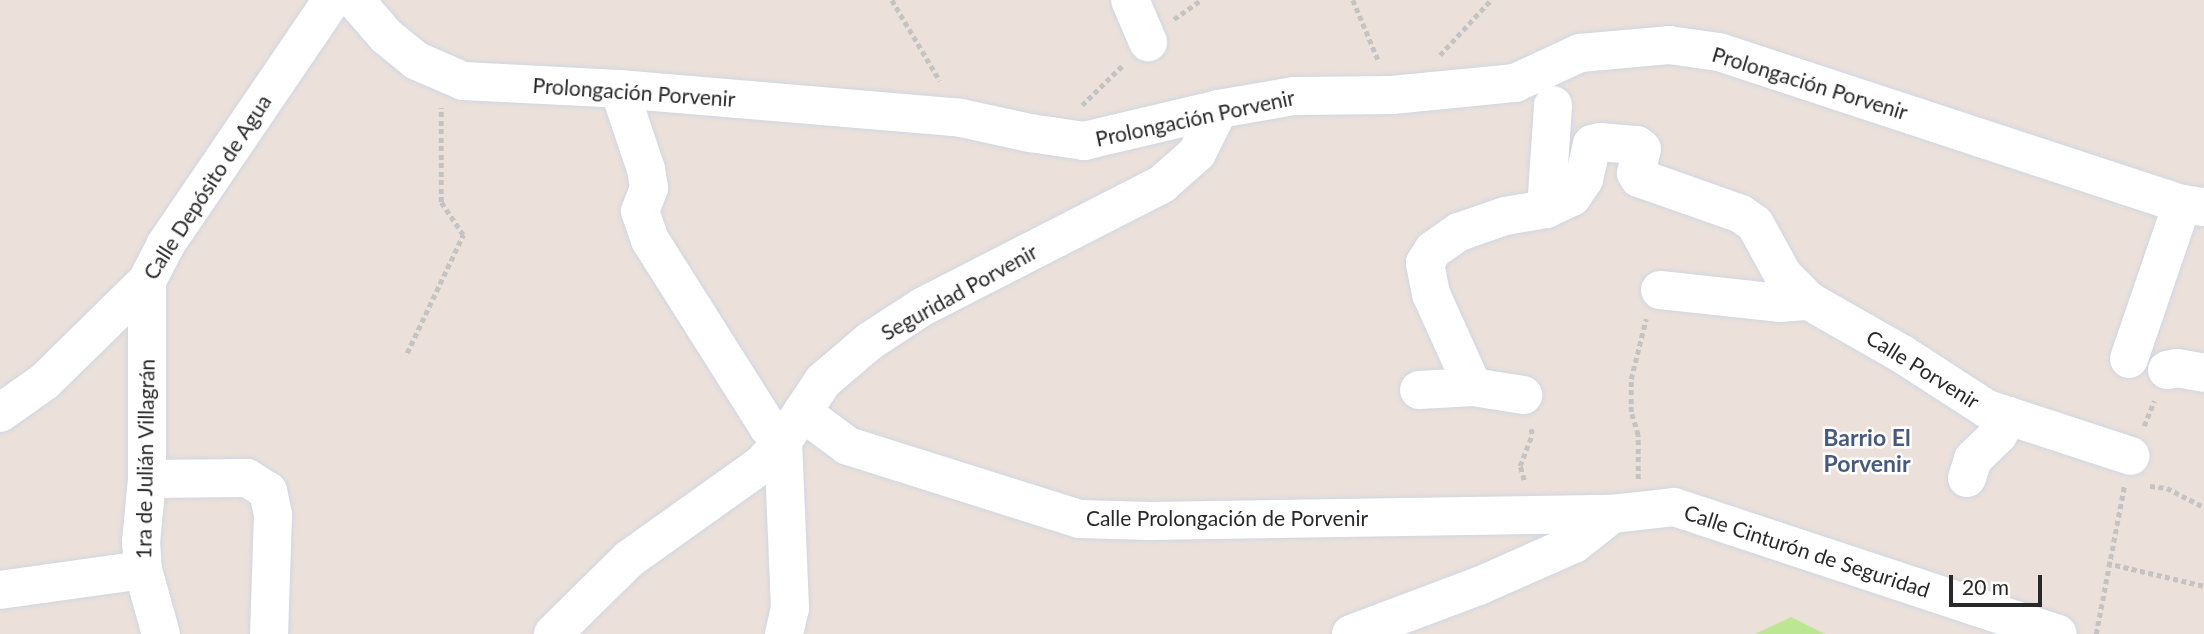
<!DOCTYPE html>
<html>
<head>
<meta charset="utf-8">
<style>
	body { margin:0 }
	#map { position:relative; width:2204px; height:634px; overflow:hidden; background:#ece1da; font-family:Lato,sans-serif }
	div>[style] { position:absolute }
	.green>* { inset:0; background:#bce693 }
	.path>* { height:4.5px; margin-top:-2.25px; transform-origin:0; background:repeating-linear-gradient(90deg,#c3c3c3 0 5px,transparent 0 8.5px) }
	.roads { filter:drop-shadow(0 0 2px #cfd6e3) drop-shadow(0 0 2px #cfd6e3) }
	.minor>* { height:38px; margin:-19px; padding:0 19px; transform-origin:19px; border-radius:19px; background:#fff }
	span { translate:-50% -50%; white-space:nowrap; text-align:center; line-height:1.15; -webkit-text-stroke:5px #fff; paint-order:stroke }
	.street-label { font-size:21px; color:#292929 }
	.neighbourhood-label { font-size:23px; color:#47597c; font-weight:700 }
	.scale { position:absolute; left:1949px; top:575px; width:93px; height:32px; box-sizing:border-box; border:4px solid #292929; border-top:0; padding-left:9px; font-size:21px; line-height:24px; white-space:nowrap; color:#292929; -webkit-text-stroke:5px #fff; paint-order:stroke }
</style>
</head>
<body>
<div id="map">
	<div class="green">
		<i style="clip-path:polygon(1791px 617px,1825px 634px,1755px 634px)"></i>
	</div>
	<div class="path">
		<i style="left:892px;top:0;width:94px;rotate:59.3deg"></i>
		<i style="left:1353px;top:0;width:67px;rotate:67.2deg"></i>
		<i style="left:1174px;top:19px;width:33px;rotate:-35deg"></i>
		<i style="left:1440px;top:55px;width:75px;rotate:-47.2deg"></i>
		<i style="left:1082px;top:105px;width:57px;rotate:-44.3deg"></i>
		<i style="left:407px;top:353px;width:131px;rotate:-64.6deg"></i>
		<i style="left:463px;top:235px;width:40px;rotate:-124deg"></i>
		<i style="left:441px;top:202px;width:94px;rotate:-90deg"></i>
		<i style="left:2144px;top:426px;width:27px;rotate:-68deg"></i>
		<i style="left:1638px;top:479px;width:44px;rotate:-90deg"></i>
		<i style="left:1638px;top:435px;width:24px;rotate:-107deg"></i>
		<i style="left:1631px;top:412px;width:33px;rotate:-90deg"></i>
		<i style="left:1631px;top:379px;width:62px;rotate:-76deg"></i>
		<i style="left:1524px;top:480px;width:15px;rotate:-106deg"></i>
		<i style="left:1520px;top:466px;width:34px;rotate:-69deg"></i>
		<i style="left:1532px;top:434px;width:8px;rotate:-104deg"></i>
		<i style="left:2150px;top:486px;width:17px;rotate:7deg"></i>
		<i style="left:2167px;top:488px;width:42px;rotate:27.2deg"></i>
		<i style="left:2107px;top:563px;width:100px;rotate:13.3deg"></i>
		<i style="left:2096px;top:634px;width:150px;rotate:-79.2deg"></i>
	</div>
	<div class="roads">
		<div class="minor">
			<i style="left:355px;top:0;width:48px;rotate:49.3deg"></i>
			<i style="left:386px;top:36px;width:40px;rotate:39deg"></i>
			<i style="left:417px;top:61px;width:50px;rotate:23.5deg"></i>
			<i style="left:463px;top:81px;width:156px;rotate:2.9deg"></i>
			<i style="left:619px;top:89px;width:343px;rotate:4.8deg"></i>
			<i style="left:961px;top:118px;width:71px;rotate:12.3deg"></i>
			<i style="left:1030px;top:133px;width:55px;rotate:8.4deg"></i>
			<i style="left:1084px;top:141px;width:139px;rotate:-13.3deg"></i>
			<i style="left:1219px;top:109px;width:76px;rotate:-9.8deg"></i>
			<i style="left:1294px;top:96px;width:98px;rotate:-0.6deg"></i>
			<i style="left:1392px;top:95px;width:124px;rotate:-5.6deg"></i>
			<i style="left:1515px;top:83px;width:72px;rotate:-24.8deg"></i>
			<i style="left:1580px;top:53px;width:89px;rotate:-5.1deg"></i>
			<i style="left:1669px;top:45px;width:50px;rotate:8deg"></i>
			<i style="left:1719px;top:52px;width:487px;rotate:18.2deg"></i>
			<i style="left:2182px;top:204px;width:22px;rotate:8deg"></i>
			<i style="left:1130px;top:0;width:46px;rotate:66.8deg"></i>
			<i style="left:619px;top:89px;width:84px;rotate:71.4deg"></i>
			<i style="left:646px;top:169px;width:19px;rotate:81deg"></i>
			<i style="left:649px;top:188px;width:25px;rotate:111deg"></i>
			<i style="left:640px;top:211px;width:31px;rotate:71deg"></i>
			<i style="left:650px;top:240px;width:221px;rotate:57.7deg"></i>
			<i style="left:768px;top:427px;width:21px;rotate:43deg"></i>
			<i style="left:783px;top:441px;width:167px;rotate:87.6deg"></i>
			<i style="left:790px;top:608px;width:27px;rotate:103deg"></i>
			<i style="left:1546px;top:209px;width:104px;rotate:-86.1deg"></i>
			<i style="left:147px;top:281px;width:198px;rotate:90deg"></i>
			<i style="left:147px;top:479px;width:63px;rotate:95.4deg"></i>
			<i style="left:141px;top:542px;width:28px;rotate:86deg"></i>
			<i style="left:143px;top:570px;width:66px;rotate:74.3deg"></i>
			<i style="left:1660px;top:290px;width:120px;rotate:6.2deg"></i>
			<i style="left:1779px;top:303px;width:30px;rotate:-4deg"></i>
			<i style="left:2129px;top:359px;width:164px;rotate:-71.1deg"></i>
			<i style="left:2167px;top:370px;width:10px;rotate:-11deg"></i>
			<i style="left:2177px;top:368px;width:27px;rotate:10deg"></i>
			<i style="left:1473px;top:387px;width:102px;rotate:-114.3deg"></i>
			<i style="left:1431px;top:294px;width:32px;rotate:-101deg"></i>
			<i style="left:1425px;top:263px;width:15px;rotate:-58deg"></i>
			<i style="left:1433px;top:250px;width:32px;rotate:-35deg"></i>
			<i style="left:1459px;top:232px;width:49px;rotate:-19.2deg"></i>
			<i style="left:1505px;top:216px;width:42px;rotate:-9.7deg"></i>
			<i style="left:1546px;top:209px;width:29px;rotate:-25deg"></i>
			<i style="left:1572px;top:197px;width:22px;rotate:-56deg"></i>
			<i style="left:1584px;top:179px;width:36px;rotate:-77deg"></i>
			<i style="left:1592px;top:144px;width:8px;rotate:-14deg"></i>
			<i style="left:1600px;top:142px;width:37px;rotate:5deg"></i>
			<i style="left:1637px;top:145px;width:6px;rotate:39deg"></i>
			<i style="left:1642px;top:149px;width:25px;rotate:104deg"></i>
			<i style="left:1636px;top:173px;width:6px;rotate:59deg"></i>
			<i style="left:1639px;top:178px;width:108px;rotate:19.4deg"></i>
			<i style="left:1741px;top:214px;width:17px;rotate:36deg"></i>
			<i style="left:1755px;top:224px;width:58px;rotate:61.2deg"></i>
			<i style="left:1783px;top:275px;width:37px;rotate:45deg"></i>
			<i style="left:1809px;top:301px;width:107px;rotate:29.7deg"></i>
			<i style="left:1902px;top:354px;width:101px;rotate:32.9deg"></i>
			<i style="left:1987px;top:409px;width:151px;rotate:18.1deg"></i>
			<i style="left:1419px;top:390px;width:54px;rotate:-3.2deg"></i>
			<i style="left:1473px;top:387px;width:51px;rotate:9.1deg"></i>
			<i style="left:802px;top:412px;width:57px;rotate:36.5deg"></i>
			<i style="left:848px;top:446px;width:243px;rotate:17.5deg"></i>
			<i style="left:1080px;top:519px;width:70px;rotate:1.6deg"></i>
			<i style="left:1150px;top:521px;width:462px;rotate:-0.9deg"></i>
			<i style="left:1612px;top:514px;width:62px;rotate:-6.4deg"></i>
			<i style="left:1674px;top:507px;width:404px;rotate:18.3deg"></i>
			<i style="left:0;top:413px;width:55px;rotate:-35.4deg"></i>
			<i style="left:45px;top:381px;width:143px;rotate:-44.4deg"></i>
			<i style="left:147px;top:281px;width:42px;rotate:-62.8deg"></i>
			<i style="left:166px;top:244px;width:295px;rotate:-55.8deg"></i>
			<i style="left:1967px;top:478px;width:20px;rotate:-72deg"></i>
			<i style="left:1973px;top:459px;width:35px;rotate:-44deg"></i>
			<i style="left:1998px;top:435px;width:22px;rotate:-60deg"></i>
			<i style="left:147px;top:479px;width:100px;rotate:-0.6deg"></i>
			<i style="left:247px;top:478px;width:25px;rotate:32deg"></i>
			<i style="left:268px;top:491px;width:25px;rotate:78deg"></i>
			<i style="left:273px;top:515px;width:119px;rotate:91.9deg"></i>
			<i style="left:0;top:590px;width:144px;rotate:-8deg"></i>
			<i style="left:553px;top:634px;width:107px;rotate:-44.6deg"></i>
			<i style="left:629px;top:559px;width:162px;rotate:-35.5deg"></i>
			<i style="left:761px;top:465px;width:33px;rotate:-47deg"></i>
			<i style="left:783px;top:441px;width:72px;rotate:-56.3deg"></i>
			<i style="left:823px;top:381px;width:62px;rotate:-40.4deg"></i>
			<i style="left:870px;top:341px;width:62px;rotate:-33.2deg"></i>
			<i style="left:922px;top:307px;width:270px;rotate:-27.1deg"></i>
			<i style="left:1162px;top:184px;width:47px;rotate:-41.5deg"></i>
			<i style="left:1197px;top:153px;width:49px;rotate:-63.4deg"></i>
			<i style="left:1351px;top:634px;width:137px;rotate:-20.6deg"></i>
			<i style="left:1479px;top:586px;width:104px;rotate:-23.9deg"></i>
			<i style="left:1574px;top:544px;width:48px;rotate:-38.3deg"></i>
		</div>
	</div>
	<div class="street-label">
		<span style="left:1810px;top:83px;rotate:17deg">Prolongación Porvenir</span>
		<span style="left:634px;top:92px;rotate:4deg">Prolongación Porvenir</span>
		<span style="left:1195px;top:118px;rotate:-12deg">Prolongación Porvenir</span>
		<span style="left:207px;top:187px;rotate:-57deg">Calle Depósito de Agua</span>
		<span style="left:959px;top:292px;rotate:-29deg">Seguridad Porvenir</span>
		<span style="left:1923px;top:369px;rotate:32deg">Calle Porvenir</span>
		<span style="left:145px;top:459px;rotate:-89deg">1ra de Julián Villagrán</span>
		<span style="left:1227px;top:518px">Calle Prolongación de Porvenir</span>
		<span style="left:1807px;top:551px;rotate:18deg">Calle Cinturón de Seguridad</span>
	</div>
	<div class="neighbourhood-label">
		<span style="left:1867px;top:450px">Barrio El<br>Porvenir</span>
	</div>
	<div class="scale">20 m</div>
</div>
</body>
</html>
